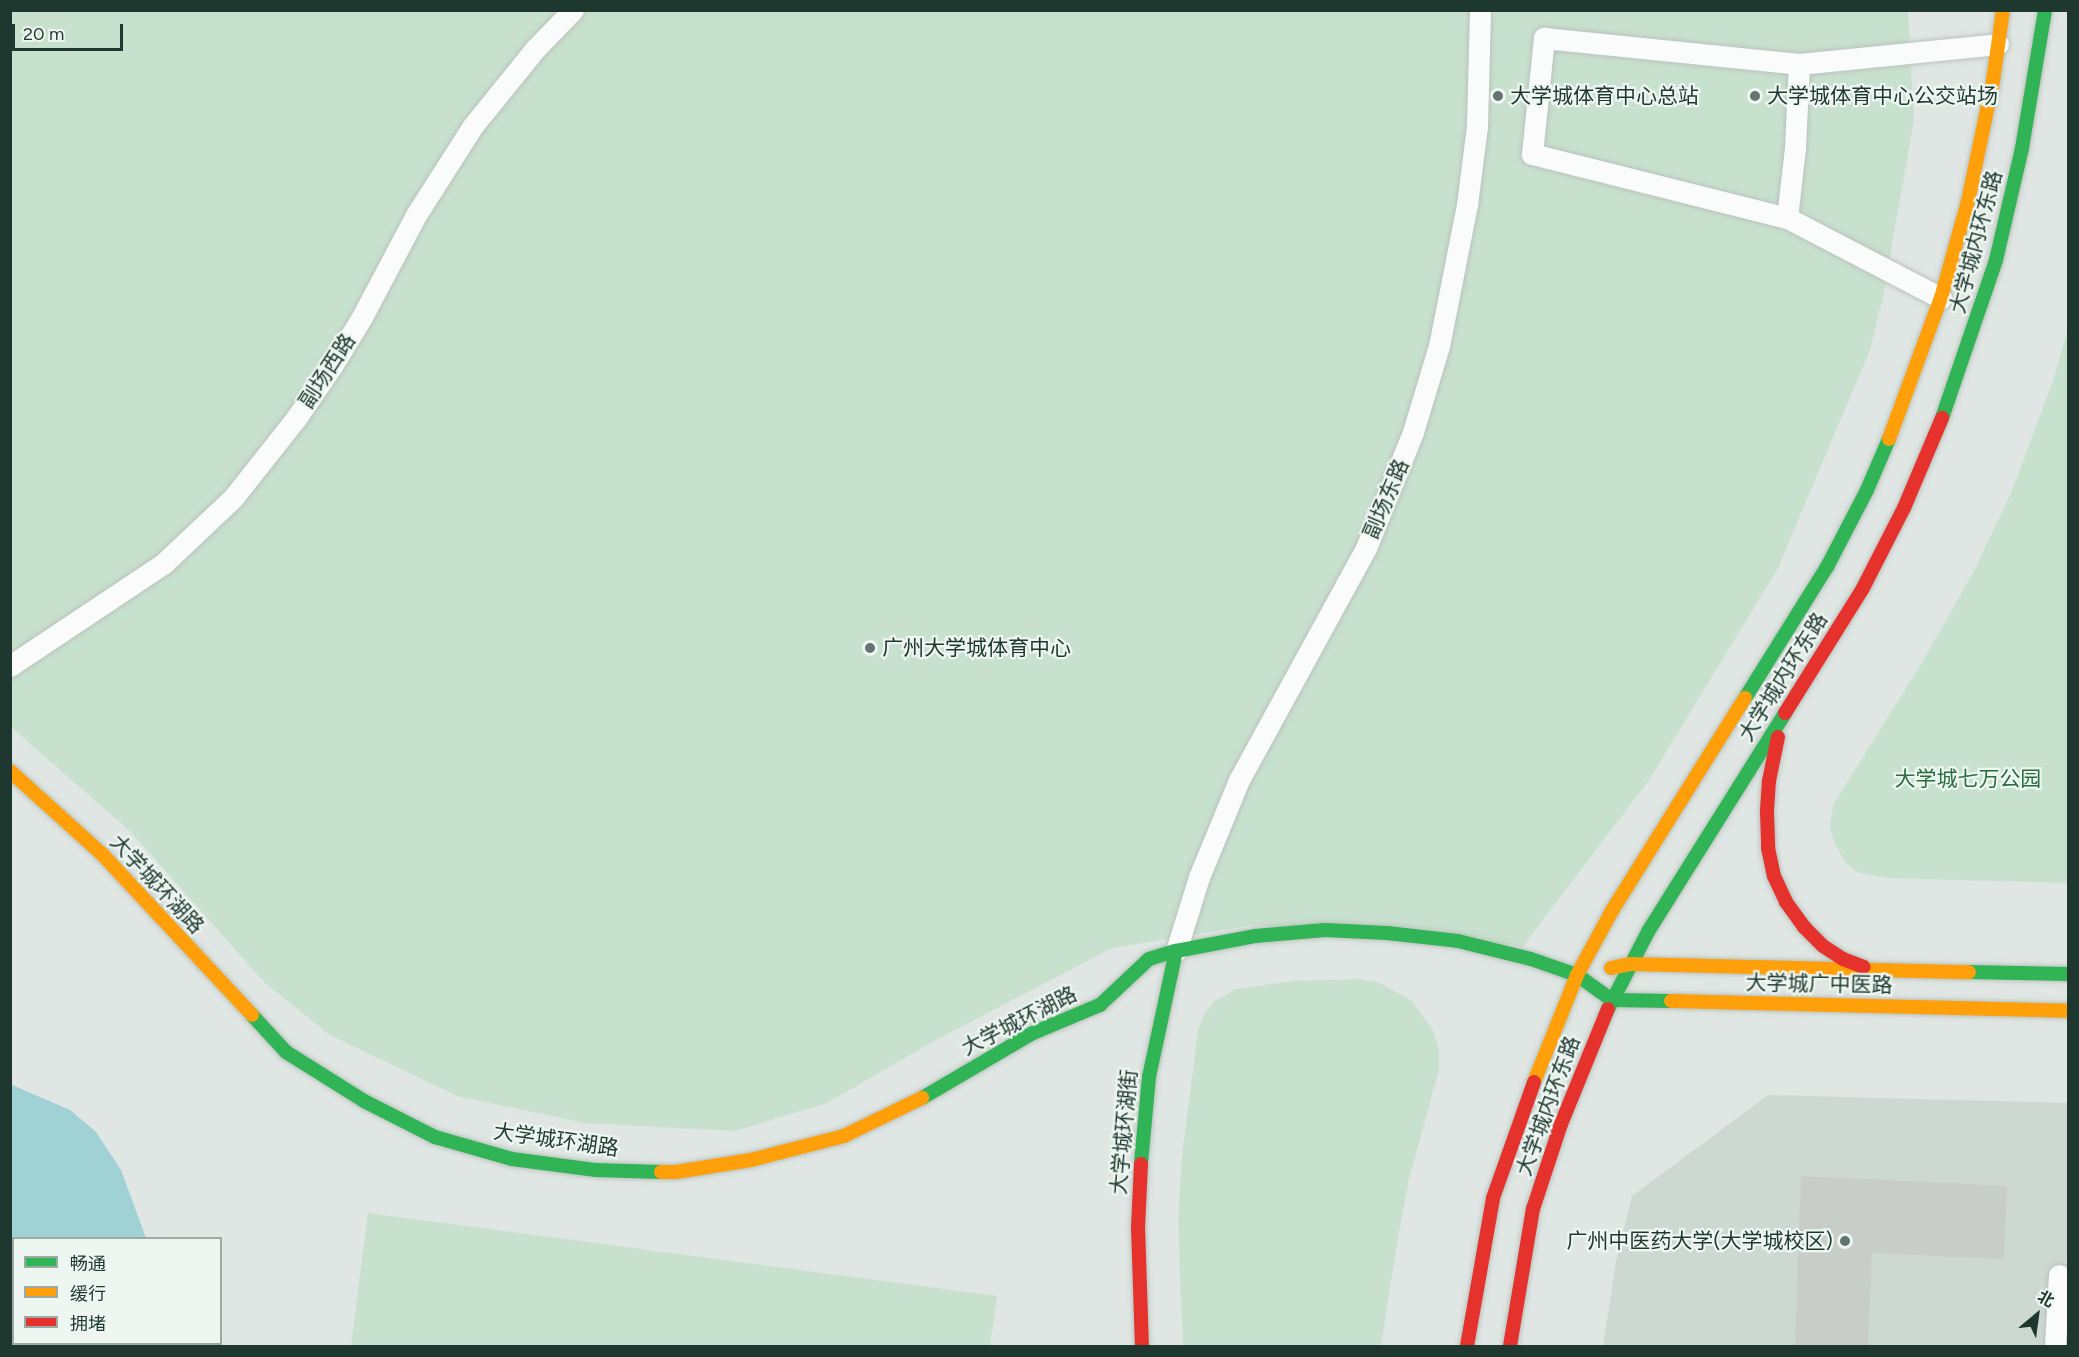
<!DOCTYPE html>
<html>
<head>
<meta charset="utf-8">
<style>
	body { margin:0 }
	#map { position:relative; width:2079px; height:1357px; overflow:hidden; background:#e0e6e3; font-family:Figtree,"Noto Sans SC",sans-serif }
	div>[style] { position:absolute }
	.built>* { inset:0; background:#cdd8d3 }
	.green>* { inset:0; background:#c8e0ce }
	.water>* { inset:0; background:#a0d2d5 }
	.building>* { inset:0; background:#c8cdca }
	.roads { filter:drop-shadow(0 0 2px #b9c3be) drop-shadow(0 0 2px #b9c3be) }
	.lane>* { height:21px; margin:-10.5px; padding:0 10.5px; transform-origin:10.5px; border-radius:10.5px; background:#fafbfb }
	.fast>* { height:14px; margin:-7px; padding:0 7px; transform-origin:7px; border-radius:7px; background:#30b455 }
	.slow>* { height:14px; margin:-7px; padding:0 7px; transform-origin:7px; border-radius:7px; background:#ff9f0a }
	.jam>* { height:14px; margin:-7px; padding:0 7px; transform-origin:7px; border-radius:7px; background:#e5322d }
	.dots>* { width:16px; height:16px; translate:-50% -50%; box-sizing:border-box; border:3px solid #edf6f1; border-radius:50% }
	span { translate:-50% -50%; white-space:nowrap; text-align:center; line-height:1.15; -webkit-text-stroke:4.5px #edf6f1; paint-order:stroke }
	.poi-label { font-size:21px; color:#1f382f }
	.left { translate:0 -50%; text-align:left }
	.right { translate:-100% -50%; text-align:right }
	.street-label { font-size:21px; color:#1f382f }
	.park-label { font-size:21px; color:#2a6e3f }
	.frame { position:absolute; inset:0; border:12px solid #1f382f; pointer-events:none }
	.legend { position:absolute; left:12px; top:1237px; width:210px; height:108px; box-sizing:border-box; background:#edf6f1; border:2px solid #9baaa3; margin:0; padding:8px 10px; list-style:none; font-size:18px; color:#1f382f }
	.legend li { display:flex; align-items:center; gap:12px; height:30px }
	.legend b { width:30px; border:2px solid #9baaa3 }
	.north { position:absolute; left:2007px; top:1285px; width:60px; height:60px; -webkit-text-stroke:4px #edf6f1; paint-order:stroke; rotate:29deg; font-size:16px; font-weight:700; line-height:24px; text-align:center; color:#1f382f }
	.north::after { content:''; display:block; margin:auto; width:21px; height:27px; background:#1f382f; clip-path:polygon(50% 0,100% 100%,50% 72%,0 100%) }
	.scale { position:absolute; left:12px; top:24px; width:111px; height:27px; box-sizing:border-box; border:3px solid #1f382f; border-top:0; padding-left:8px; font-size:18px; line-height:21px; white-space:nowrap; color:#1f382f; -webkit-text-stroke:4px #edf6f1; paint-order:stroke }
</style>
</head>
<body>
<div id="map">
	<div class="built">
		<i style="clip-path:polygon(1768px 1095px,2068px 1103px,2068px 1346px,1603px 1346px,1616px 1262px,1632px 1196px)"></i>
	</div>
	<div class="green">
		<i style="clip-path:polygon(11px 11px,1908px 11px,1914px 119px,1883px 296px,1870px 350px,1777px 570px,1649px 780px,1523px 946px,1254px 925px,1112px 948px,934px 1041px,827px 1103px,735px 1131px,584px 1123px,457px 1096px,330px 1035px,264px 982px,131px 832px,11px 727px)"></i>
		<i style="clip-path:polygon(2068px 328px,2068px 883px,1886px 878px,1857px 872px,1845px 862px,1834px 842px,1830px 827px,1833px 805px,1923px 661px,1974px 571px,2012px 491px,2053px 381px)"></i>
		<i style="clip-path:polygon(1360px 979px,1379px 983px,1411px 1000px,1433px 1030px,1439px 1050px,1439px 1070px,1409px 1179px,1395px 1255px,1381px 1346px,1183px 1346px,1178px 1221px,1182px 1156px,1198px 1030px,1204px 1014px,1215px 1001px,1236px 989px,1294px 981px)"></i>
		<i style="clip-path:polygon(368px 1213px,997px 1296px,990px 1346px,351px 1346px)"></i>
	</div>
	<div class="water">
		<i style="clip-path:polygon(10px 1084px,70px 1110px,96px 1132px,121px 1170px,146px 1238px,14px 1238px,14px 1344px,167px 1344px,167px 1346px,11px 1346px)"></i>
	</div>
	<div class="building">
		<i style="clip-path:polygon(1801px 1176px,2007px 1186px,2004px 1259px,1872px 1253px,1868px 1346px,1795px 1346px)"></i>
	</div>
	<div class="roads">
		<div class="lane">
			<i style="left:1787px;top:218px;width:70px;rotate:-83.5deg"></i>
			<i style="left:1795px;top:148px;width:84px;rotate:-87.3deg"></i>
			<i style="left:1941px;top:298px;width:174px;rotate:-152.5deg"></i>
			<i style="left:1787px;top:218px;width:263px;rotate:-165.9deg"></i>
			<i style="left:1532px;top:154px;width:117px;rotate:-84.1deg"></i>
			<i style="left:1544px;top:38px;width:256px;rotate:5.8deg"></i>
			<i style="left:1799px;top:64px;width:200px;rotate:-5.7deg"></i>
			<i style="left:10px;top:666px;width:184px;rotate:-33.7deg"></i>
			<i style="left:163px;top:564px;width:96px;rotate:-43.3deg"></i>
			<i style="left:233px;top:498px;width:103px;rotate:-51.7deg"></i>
			<i style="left:297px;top:417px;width:62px;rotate:-55.5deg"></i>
			<i style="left:332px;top:366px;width:57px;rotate:-58.5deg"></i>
			<i style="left:362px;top:317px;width:115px;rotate:-62.1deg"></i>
			<i style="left:416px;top:215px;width:104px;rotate:-57.5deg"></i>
			<i style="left:472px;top:127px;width:102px;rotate:-51deg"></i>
			<i style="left:536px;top:48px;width:53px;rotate:-45.8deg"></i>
			<i style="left:1176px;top:951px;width:77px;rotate:-72.7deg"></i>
			<i style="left:1199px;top:877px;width:105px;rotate:-67.6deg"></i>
			<i style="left:1239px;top:780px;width:264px;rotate:-61.3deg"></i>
			<i style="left:1366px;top:548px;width:125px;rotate:-67.9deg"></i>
			<i style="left:1413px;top:432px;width:90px;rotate:-73.2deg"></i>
			<i style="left:1439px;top:346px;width:144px;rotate:-78.8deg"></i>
			<i style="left:1467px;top:205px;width:80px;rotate:-82.8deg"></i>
			<i style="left:1477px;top:126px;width:116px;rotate:-88.5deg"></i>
			<i style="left:2055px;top:1346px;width:71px;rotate:-86.8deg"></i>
		</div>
		<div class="fast">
			<i style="left:1942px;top:418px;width:167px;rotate:-71.1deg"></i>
			<i style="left:1996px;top:260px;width:115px;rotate:-76.9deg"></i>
			<i style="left:2022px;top:148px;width:140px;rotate:-80.5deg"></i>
			<i style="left:1745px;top:698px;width:155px;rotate:-58deg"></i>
			<i style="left:1827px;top:567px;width:87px;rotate:-62.5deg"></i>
			<i style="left:1867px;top:490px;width:56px;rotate:-66.7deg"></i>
			<i style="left:1176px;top:951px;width:80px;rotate:-10.8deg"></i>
			<i style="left:1255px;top:936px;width:70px;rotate:-4.9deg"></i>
			<i style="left:1325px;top:930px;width:62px;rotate:2.8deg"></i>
			<i style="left:1387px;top:933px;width:71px;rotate:6.4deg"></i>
			<i style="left:1458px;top:941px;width:75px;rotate:13.9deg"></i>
			<i style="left:1531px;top:959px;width:49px;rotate:19.2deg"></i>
			<i style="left:1577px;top:975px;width:43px;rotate:35.5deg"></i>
			<i style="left:1612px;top:1000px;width:59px;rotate:1deg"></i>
			<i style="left:1969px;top:972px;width:99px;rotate:1.2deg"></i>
			<i style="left:1608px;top:1009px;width:89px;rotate:-62.6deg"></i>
			<i style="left:1649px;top:930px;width:256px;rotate:-57.9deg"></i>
			<i style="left:252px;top:1015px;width:50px;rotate:47.4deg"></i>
			<i style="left:286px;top:1052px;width:92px;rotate:32.1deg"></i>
			<i style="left:364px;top:1101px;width:80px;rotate:26.9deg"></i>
			<i style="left:435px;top:1137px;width:80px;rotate:15.9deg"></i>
			<i style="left:512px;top:1159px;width:85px;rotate:7.5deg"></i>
			<i style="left:596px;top:1170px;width:65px;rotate:1.8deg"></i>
			<i style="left:922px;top:1098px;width:129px;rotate:-30.4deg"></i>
			<i style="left:1033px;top:1033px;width:73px;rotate:-22.7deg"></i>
			<i style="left:1100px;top:1005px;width:67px;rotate:-43.2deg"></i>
			<i style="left:1149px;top:959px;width:28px;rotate:-17deg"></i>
			<i style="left:1176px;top:951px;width:129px;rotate:102.1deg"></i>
			<i style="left:1149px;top:1077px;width:87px;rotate:95.3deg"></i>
		</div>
		<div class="slow">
			<i style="left:1889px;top:439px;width:150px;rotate:-69.8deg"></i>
			<i style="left:1941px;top:298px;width:101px;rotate:-74.4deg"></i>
			<i style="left:1968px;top:201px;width:123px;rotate:-78.2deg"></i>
			<i style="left:1993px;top:81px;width:72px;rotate:-82deg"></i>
			<i style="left:10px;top:771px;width:124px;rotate:42.1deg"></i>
			<i style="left:102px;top:854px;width:220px;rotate:47deg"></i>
			<i style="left:1611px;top:968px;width:19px;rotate:-12deg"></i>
			<i style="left:1630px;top:964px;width:339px;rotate:1.4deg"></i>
			<i style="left:1671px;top:1001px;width:397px;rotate:1.4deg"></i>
			<i style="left:1534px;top:1082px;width:115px;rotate:-68.1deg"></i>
			<i style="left:1577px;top:975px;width:75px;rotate:-61.4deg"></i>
			<i style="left:1613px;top:909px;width:249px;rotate:-58deg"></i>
			<i style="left:661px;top:1172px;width:15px"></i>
			<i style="left:676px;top:1172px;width:76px;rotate:-9.1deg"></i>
			<i style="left:751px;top:1160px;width:96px;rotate:-14.5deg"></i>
			<i style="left:844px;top:1136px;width:87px;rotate:-26deg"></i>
		</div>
		<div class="jam">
			<i style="left:1785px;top:713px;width:147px;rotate:-58deg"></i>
			<i style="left:1863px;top:588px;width:90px;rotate:-62.9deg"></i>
			<i style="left:1904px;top:508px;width:98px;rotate:-67.1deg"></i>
			<i style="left:1778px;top:737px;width:45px;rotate:101.6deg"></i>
			<i style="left:1769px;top:781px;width:31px;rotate:94deg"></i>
			<i style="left:1767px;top:812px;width:36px;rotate:88deg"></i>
			<i style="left:1768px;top:848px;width:29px;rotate:78deg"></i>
			<i style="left:1774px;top:876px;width:29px;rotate:65deg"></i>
			<i style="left:1786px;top:902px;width:31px;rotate:54deg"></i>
			<i style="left:1804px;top:927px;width:27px;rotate:45deg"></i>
			<i style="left:1823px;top:946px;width:24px;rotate:33deg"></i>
			<i style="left:1843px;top:959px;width:22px;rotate:21deg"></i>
			<i style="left:1141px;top:1164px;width:63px;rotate:92.7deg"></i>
			<i style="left:1138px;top:1227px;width:119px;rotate:88.1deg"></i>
			<i style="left:1467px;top:1346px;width:150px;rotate:-80deg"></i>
			<i style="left:1493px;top:1198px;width:123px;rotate:-70.5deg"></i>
			<i style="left:1510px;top:1346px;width:139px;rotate:-80.5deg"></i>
			<i style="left:1533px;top:1209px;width:89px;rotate:-71.8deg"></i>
			<i style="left:1561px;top:1124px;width:124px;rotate:-67.8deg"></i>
		</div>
	</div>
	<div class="dots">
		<i style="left:1498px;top:96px;background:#63756e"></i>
		<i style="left:1755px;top:96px;background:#63756e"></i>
		<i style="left:870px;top:648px;background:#63756e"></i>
		<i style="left:1845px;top:1241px;background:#63756e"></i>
	</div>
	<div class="poi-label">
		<span class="left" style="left:1510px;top:96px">大学城体育中心总站</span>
		<span class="left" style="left:1767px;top:96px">大学城体育中心公交站场</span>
		<span class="left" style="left:882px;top:648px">广州大学城体育中心</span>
		<span class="right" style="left:1833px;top:1241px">广州中医药大学(大学城校区)</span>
	</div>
	<div class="street-label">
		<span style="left:1976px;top:242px;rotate:-75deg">大学城内环东路</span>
		<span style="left:327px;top:371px;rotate:-57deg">副场西路</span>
		<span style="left:1386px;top:499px;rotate:-67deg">副场东路</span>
		<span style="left:1783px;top:677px;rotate:-58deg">大学城内环东路</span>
		<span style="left:157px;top:884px;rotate:47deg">大学城环湖路</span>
		<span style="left:1819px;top:984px;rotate:1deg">大学城广中医路</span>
		<span style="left:1019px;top:1021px;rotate:-27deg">大学城环湖路</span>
		<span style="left:1548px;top:1106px;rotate:-70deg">大学城内环东路</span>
		<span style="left:1124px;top:1132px;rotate:-85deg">大学城环湖街</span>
		<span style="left:556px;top:1140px;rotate:8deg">大学城环湖路</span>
	</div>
	<div class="park-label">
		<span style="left:1968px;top:779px">大学城七万公园</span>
	</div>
	<div class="frame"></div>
	<ul class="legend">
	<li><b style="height:8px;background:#30b455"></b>畅通</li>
	<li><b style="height:8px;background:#ff9f0a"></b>缓行</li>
	<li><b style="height:8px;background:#e5322d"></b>拥堵</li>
	</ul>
	<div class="north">北</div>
	<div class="scale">20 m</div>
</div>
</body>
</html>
